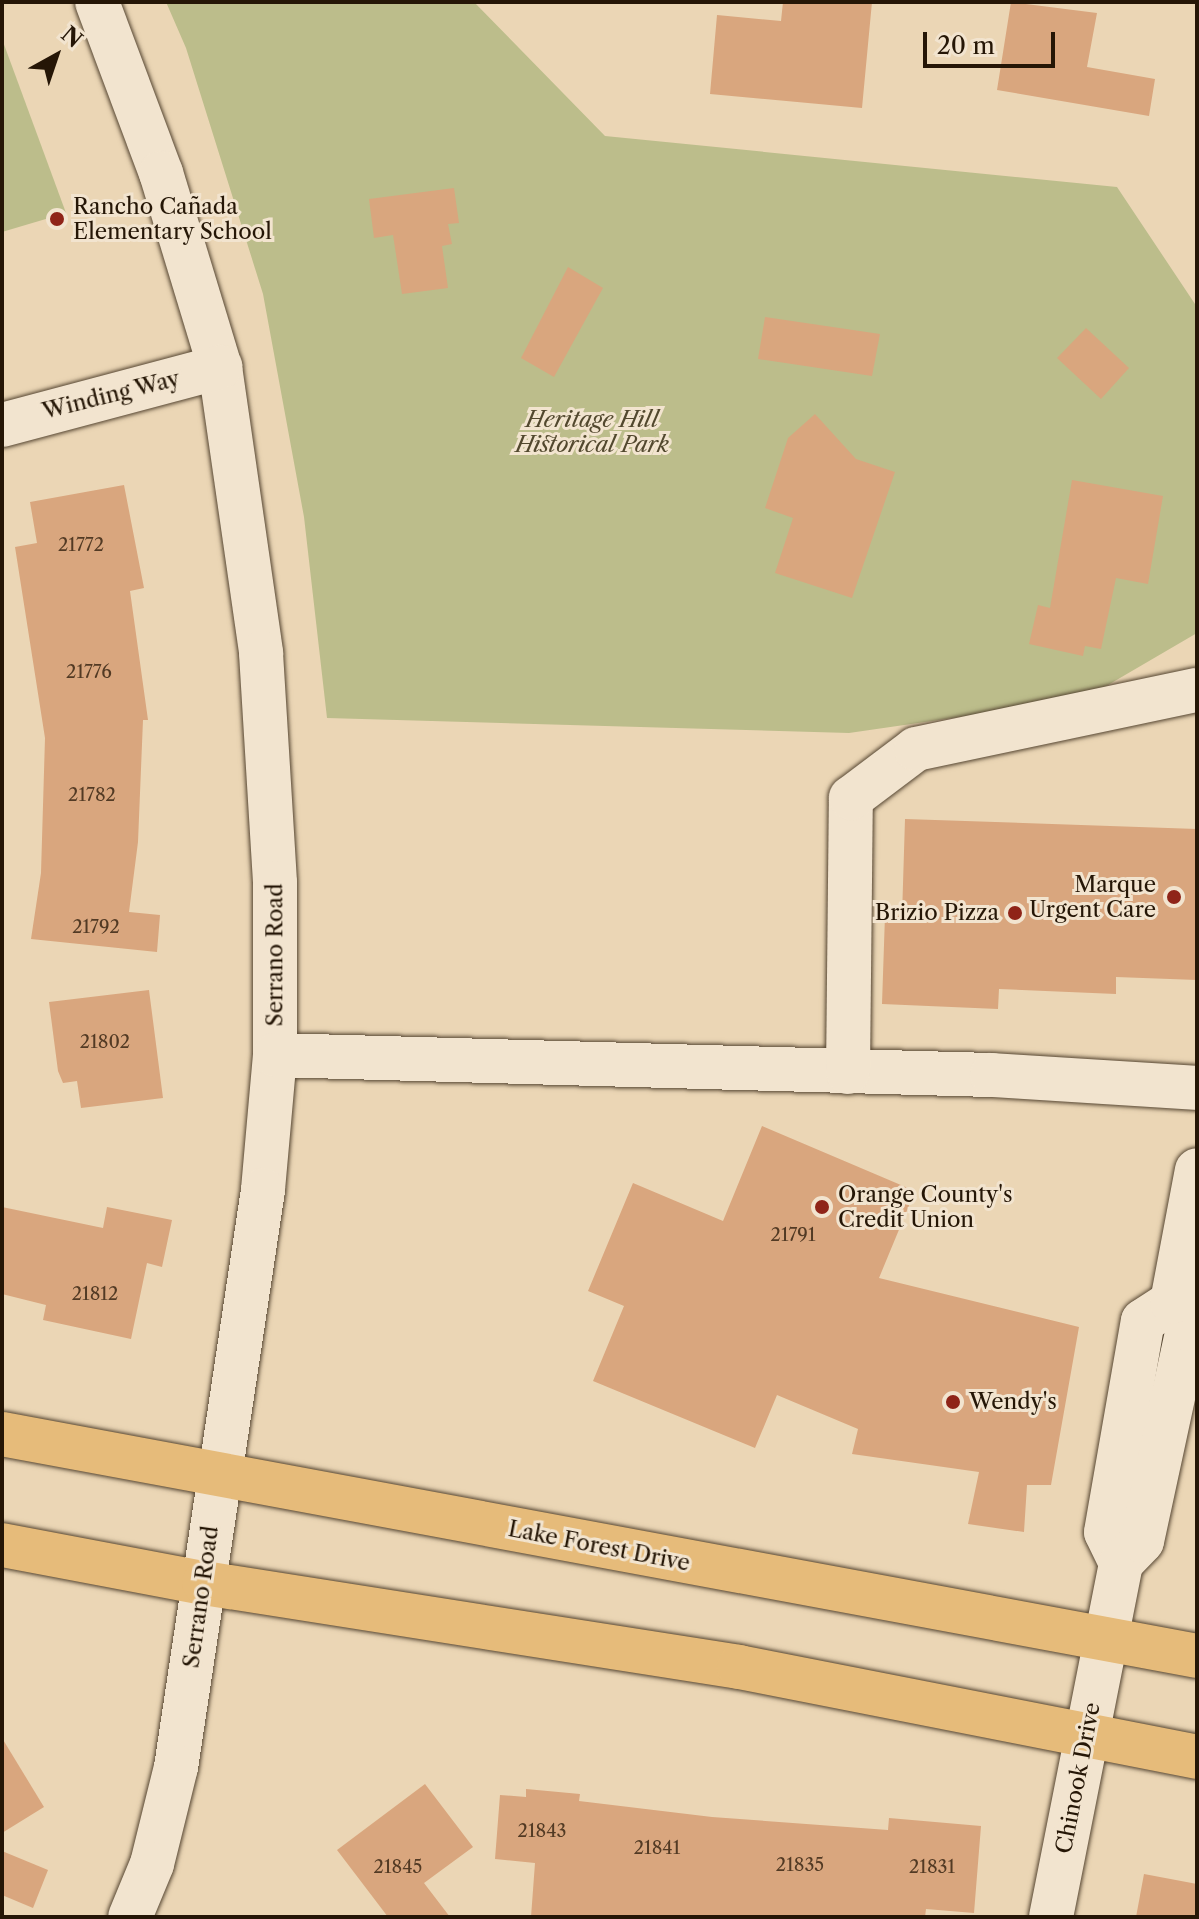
<!DOCTYPE html>
<html>
<head>
<meta charset="utf-8">
<style>
	body { margin:0 }
	#map { position:relative; width:1199px; height:1919px; overflow:hidden; background:#ebd6b5; font-family:"Libre Caslon Text",serif }
	div>[style] { position:absolute }
	.green>* { inset:0; background:#bcbd8b }
	.building>* { inset:0; background:#d9a67e }
	.roads { filter:drop-shadow(0 0 2px #564632) drop-shadow(0 0 2px #564632) }
	.minor>* { height:44px; margin:-22px; padding:0 22px; transform-origin:22px; border-radius:22px; background:#f2e4cf }
	.major>* { height:44px; margin:-22px; padding:0 22px; transform-origin:22px; border-radius:22px; background:#e6bb7a }
	.dots>* { width:22px; height:22px; translate:-50% -50%; box-sizing:border-box; border:4px solid #f2e4cf; border-radius:50% }
	span { translate:-50% -50%; white-space:nowrap; text-align:center; line-height:1.15; -webkit-text-stroke:6px #f2e4cf; paint-order:stroke }
	.number-label { font-size:18px; color:#523a24 }
	.number-label span { -webkit-text-stroke-width:0 }
	.poi-label { font-size:22px; color:#251606 }
	.left { translate:0 -50%; text-align:left }
	.right { translate:-100% -50%; text-align:right }
	.street-label { font-size:22px; color:#251606 }
	.park-label { font-size:22px; color:#52482e; font-style:italic }
	.frame { position:absolute; inset:0; border:4px solid #251606; pointer-events:none }
	.north { position:absolute; left:16px; top:16px; width:80px; height:80px; -webkit-text-stroke:6px #f2e4cf; paint-order:stroke; rotate:40deg; font-size:22px; font-weight:700; line-height:32px; text-align:center; color:#251606 }
	.north::after { content:''; display:block; margin:auto; width:28px; height:36px; background:#251606; clip-path:polygon(50% 0,100% 100%,50% 72%,0 100%) }
	.scale { position:absolute; left:923px; top:32px; width:132px; height:36px; box-sizing:border-box; border:4px solid #251606; border-top:0; padding-left:10px; font-size:24px; line-height:28px; white-space:nowrap; color:#251606; -webkit-text-stroke:6px #f2e4cf; paint-order:stroke }
</style>
</head>
<body>
<div id="map">
	<div class="green">
		<i style="clip-path:polygon(166px 2px,474px 2px,605px 136px,1117px 187px,1197px 307px,1197px 633px,1084px 699px,849px 733px,327px 718px,304px 517px,263px 294px,186px 48px)"></i>
		<i style="clip-path:polygon(2px 39px,66px 213px,2px 232px)"></i>
	</div>
	<div class="building">
		<i style="clip-path:polygon(783px 2px,872px 2px,862px 108px,710px 94px,717px 15px,781px 21px)"></i>
		<i style="clip-path:polygon(1011px 2px,1097px 13px,1087px 67px,1155px 79px,1149px 116px,997px 90px)"></i>
		<i style="clip-path:polygon(454px 188px,459px 223px,448px 224px,452px 244px,442px 246px,448px 288px,402px 294px,393px 235px,374px 238px,369px 199px)"></i>
		<i style="clip-path:polygon(568px 267px,603px 288px,554px 377px,521px 358px)"></i>
		<i style="clip-path:polygon(765px 317px,880px 334px,872px 376px,758px 359px)"></i>
		<i style="clip-path:polygon(1086px 328px,1129px 368px,1101px 399px,1057px 358px)"></i>
		<i style="clip-path:polygon(815px 414px,856px 459px,895px 472px,852px 598px,775px 573px,793px 518px,765px 508px,788px 438px)"></i>
		<i style="clip-path:polygon(1072px 480px,1163px 496px,1148px 584px,1116px 578px,1101px 649px,1085px 646px,1083px 656px,1029px 644px,1038px 605px,1050px 608px)"></i>
		<i style="clip-path:polygon(124px 485px,144px 588px,130px 591px,148px 720px,143px 720px,138px 842px,129px 912px,160px 915px,157px 952px,31px 939px,41px 873px,45px 738px,15px 547px,37px 543px,30px 502px)"></i>
		<i style="clip-path:polygon(905px 819px,1197px 829px,1197px 980px,1116px 977px,1116px 994px,999px 989px,998px 1009px,882px 1004px,885px 915px,902px 916px)"></i>
		<i style="clip-path:polygon(149px 990px,163px 1098px,81px 1108px,77px 1081px,63px 1083px,58px 1071px,49px 1002px)"></i>
		<i style="clip-path:polygon(762px 1126px,915px 1191px,879px 1278px,1079px 1327px,1051px 1485px,1027px 1485px,1024px 1532px,968px 1524px,979px 1472px,852px 1454px,858px 1429px,777px 1395px,755px 1448px,593px 1381px,624px 1306px,588px 1291px,633px 1183px,723px 1221px)"></i>
		<i style="clip-path:polygon(2px 1207px,103px 1228px,107px 1207px,172px 1220px,162px 1267px,147px 1263px,131px 1339px,43px 1320px,46px 1305px,2px 1294px)"></i>
		<i style="clip-path:polygon(2px 1738px,44px 1807px,2px 1833px)"></i>
		<i style="clip-path:polygon(425px 1784px,473px 1847px,424px 1883px,450px 1917px,388px 1917px,337px 1850px)"></i>
		<i style="clip-path:polygon(526px 1789px,580px 1794px,579px 1801px,712px 1817px,888px 1830px,889px 1818px,981px 1826px,974px 1913px,926px 1909px,925px 1917px,531px 1917px,535px 1863px,495px 1859px,500px 1795px,526px 1797px)"></i>
		<i style="clip-path:polygon(2px 1851px,48px 1870px,33px 1908px,2px 1895px)"></i>
		<i style="clip-path:polygon(1144px 1874px,1197px 1884px,1197px 1917px,1136px 1917px)"></i>
	</div>
	<div class="roads">
		<div class="minor">
			<i style="left:97px;top:2px;width:183px;rotate:69.5deg"></i>
			<i style="left:161px;top:173px;width:203px;rotate:73.1deg"></i>
			<i style="left:220px;top:367px;width:289px;rotate:81.8deg"></i>
			<i style="left:261px;top:653px;width:230px;rotate:86.5deg"></i>
			<i style="left:275px;top:883px;width:172px;rotate:90deg"></i>
			<i style="left:275px;top:1055px;width:136px;rotate:95.1deg"></i>
			<i style="left:263px;top:1190px;width:584px;rotate:98.57deg"></i>
			<i style="left:176px;top:1767px;width:100px;rotate:103.9deg"></i>
			<i style="left:152px;top:1864px;width:57px;rotate:112.5deg"></i>
			<i style="left:2px;top:425px;width:226px;rotate:-14.9deg"></i>
			<i style="left:275px;top:1055px;width:717px;rotate:1.6deg"></i>
			<i style="left:992px;top:1075px;width:205px;rotate:3.6deg"></i>
			<i style="left:848px;top:1072px;width:274px;rotate:-89.4deg"></i>
			<i style="left:851px;top:798px;width:81px;rotate:-37deg"></i>
			<i style="left:916px;top:749px;width:287px;rotate:-11.9deg"></i>
			<i style="left:1121px;top:1563px;width:34px;rotate:-116deg"></i>
			<i style="left:1106px;top:1532px;width:214px;rotate:-80.1deg"></i>
			<i style="left:1143px;top:1321px;width:35px;rotate:-33deg"></i>
			<i style="left:1051px;top:1917px;width:361px;rotate:-78.8deg"></i>
			<i style="left:1121px;top:1563px;width:30px;rotate:-46deg"></i>
			<i style="left:1142px;top:1541px;width:217px;rotate:-77.8deg"></i>
			<i style="left:1188px;top:1329px;width:31px;rotate:-121deg"></i>
			<i style="left:1172px;top:1302px;width:134px;rotate:-79.3deg"></i>
		</div>
		<div class="major">
			<i style="left:2px;top:1434px;width:1215px;rotate:10.52deg"></i>
			<i style="left:2px;top:1545px;width:206px;rotate:10.7deg"></i>
			<i style="left:204px;top:1583px;width:542px;rotate:8.92deg"></i>
			<i style="left:739px;top:1667px;width:467px;rotate:11.1deg"></i>
		</div>
	</div>
	<div class="dots">
		<i style="left:57px;top:219px;background:#8f2418"></i>
		<i style="left:1174px;top:897px;background:#8f2418"></i>
		<i style="left:1015px;top:913px;background:#8f2418"></i>
		<i style="left:822px;top:1207px;background:#8f2418"></i>
		<i style="left:953px;top:1402px;background:#8f2418"></i>
	</div>
	<div class="number-label">
		<span style="left:81px;top:545px">21772</span>
		<span style="left:89px;top:672px">21776</span>
		<span style="left:92px;top:795px">21782</span>
		<span style="left:96px;top:927px">21792</span>
		<span style="left:105px;top:1042px">21802</span>
		<span style="left:793px;top:1235px">21791</span>
		<span style="left:95px;top:1294px">21812</span>
		<span style="left:542px;top:1831px">21843</span>
		<span style="left:657px;top:1848px">21841</span>
		<span style="left:800px;top:1865px">21835</span>
		<span style="left:398px;top:1867px">21845</span>
		<span style="left:932px;top:1867px">21831</span>
	</div>
	<div class="poi-label">
		<span class="left" style="left:73px;top:219px">Rancho Cañada<br>Elementary School</span>
		<span class="right" style="left:1156px;top:897px">Marque<br>Urgent Care</span>
		<span class="right" style="left:999px;top:913px">Brizio Pizza</span>
		<span class="left" style="left:838px;top:1207px">Orange County's<br>Credit Union</span>
		<span class="left" style="left:969px;top:1402px">Wendy's</span>
	</div>
	<div class="street-label">
		<span style="left:111px;top:395px;rotate:-14deg">Winding Way</span>
		<span style="left:275px;top:955px;rotate:-90deg">Serrano Road</span>
		<span style="left:599px;top:1546px;rotate:11deg">Lake Forest Drive</span>
		<span style="left:201px;top:1597px;rotate:-82deg">Serrano Road</span>
		<span style="left:1078px;top:1778px;rotate:-79deg">Chinook Drive</span>
	</div>
	<div class="park-label">
		<span style="left:592px;top:432px">Heritage Hill<br>Historical Park</span>
	</div>
	<div class="frame"></div>
	<div class="north">N</div>
	<div class="scale">20 m</div>
</div>
</body>
</html>
